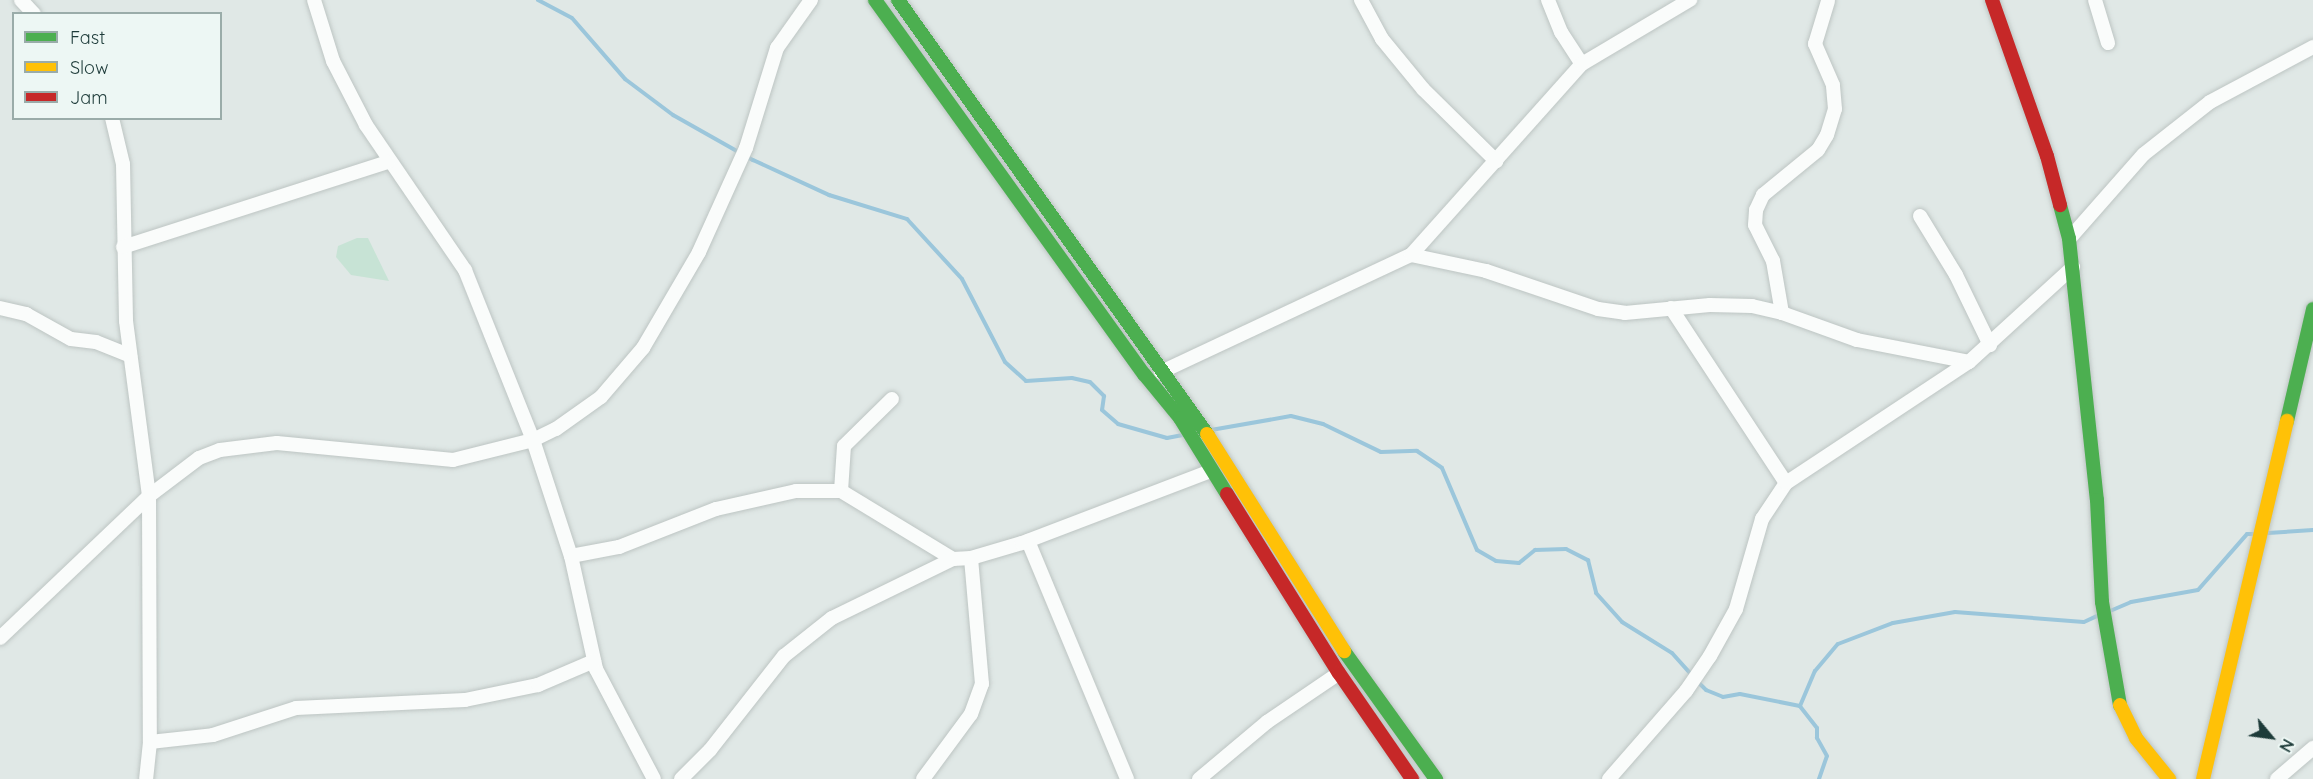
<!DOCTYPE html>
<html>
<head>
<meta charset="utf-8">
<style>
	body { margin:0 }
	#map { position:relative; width:2313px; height:779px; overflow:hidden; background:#e0e8e6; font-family:Quicksand,sans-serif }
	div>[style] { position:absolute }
	.green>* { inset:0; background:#c7e3d5 }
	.stream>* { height:4px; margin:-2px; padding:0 2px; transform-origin:2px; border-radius:2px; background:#9bc6db }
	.roads { filter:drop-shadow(0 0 2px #bdc5c3) drop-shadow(0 0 2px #bdc5c3) }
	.street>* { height:14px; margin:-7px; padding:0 7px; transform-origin:7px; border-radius:7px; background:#fafcfb }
	.fast>* { height:14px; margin:-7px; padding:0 7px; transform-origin:7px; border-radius:7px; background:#4caf50 }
	.slow>* { height:14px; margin:-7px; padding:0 7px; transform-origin:7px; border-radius:7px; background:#ffc107 }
	.jam>* { height:14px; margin:-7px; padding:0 7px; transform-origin:7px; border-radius:7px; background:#c62828 }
	span { translate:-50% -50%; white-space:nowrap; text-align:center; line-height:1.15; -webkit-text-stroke:4.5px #edf7f4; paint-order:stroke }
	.legend { position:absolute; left:12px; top:12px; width:210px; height:108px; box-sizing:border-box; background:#edf7f4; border:2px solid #9aaca9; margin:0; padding:8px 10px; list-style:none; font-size:18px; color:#1d3b39 }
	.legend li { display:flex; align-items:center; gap:12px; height:30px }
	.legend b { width:30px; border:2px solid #9aaca9 }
	.north { position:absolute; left:2241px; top:707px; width:60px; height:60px; -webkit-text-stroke:4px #edf7f4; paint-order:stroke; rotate:119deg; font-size:16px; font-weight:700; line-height:24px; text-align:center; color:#1d3b39 }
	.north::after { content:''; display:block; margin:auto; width:21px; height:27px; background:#1d3b39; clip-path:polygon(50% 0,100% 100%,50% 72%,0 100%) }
</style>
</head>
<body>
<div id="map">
	<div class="green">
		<i style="clip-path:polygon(357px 238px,368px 238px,389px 281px,351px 275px,336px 257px,338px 246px)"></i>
	</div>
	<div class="stream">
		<i style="left:538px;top:0;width:38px;rotate:28deg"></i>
		<i style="left:572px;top:18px;width:81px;rotate:49deg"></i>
		<i style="left:625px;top:79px;width:60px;rotate:36.9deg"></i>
		<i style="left:673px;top:115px;width:92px;rotate:29.4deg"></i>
		<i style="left:753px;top:160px;width:84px;rotate:24.7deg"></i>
		<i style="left:829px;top:195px;width:82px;rotate:17.1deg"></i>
		<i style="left:907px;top:219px;width:81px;rotate:47.5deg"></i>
		<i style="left:962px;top:279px;width:93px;rotate:62.6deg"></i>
		<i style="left:1005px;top:362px;width:28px;rotate:42deg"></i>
		<i style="left:1026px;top:381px;width:46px;rotate:-3.7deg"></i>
		<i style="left:1072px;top:378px;width:18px;rotate:13deg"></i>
		<i style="left:1090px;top:382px;width:20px;rotate:45deg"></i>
		<i style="left:1104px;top:396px;width:14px;rotate:98deg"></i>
		<i style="left:1102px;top:410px;width:21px;rotate:41deg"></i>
		<i style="left:1118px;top:424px;width:51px;rotate:15.9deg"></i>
		<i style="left:1167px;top:438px;width:16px;rotate:-11deg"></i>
		<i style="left:1211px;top:430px;width:81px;rotate:-9.9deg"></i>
		<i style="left:1291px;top:416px;width:33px;rotate:14deg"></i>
		<i style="left:1323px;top:424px;width:64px;rotate:25.8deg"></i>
		<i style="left:1381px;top:452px;width:36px;rotate:-2deg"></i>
		<i style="left:1417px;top:451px;width:30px;rotate:34deg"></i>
		<i style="left:1442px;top:468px;width:89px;rotate:66.9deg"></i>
		<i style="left:1477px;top:550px;width:22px;rotate:30deg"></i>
		<i style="left:1496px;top:561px;width:23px;rotate:5deg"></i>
		<i style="left:1519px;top:563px;width:21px;rotate:-39deg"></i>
		<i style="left:1535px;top:550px;width:31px;rotate:-2deg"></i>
		<i style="left:1566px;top:549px;width:25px;rotate:27deg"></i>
		<i style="left:1588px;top:560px;width:34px;rotate:76deg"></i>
		<i style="left:1596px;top:593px;width:39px;rotate:48deg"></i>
		<i style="left:1622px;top:622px;width:59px;rotate:31.8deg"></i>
		<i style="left:1672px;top:653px;width:30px;rotate:48deg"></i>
		<i style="left:2268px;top:533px;width:45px;rotate:-3.8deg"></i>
		<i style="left:2110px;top:611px;width:23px;rotate:-23deg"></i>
		<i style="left:2131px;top:602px;width:68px;rotate:-10.2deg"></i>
		<i style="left:2198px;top:590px;width:74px;rotate:-48.8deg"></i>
		<i style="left:2247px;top:534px;width:7px"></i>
		<i style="left:1697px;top:681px;width:13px;rotate:45deg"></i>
		<i style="left:1706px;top:690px;width:18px;rotate:22deg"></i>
		<i style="left:1723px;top:697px;width:17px;rotate:-10deg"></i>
		<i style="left:1740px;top:694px;width:61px;rotate:11.3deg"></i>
		<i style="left:1819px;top:779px;width:24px;rotate:-71deg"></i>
		<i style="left:1827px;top:756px;width:21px;rotate:-119deg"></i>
		<i style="left:1817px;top:738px;width:10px;rotate:-90deg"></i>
		<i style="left:1817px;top:728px;width:28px;rotate:-128deg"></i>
		<i style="left:1800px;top:706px;width:38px;rotate:-67deg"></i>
		<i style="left:1815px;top:671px;width:35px;rotate:-50deg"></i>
		<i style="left:1838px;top:644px;width:59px;rotate:-20.9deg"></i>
		<i style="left:1893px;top:623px;width:63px;rotate:-10.1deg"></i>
		<i style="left:1955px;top:612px;width:129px;rotate:4.4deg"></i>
		<i style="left:2084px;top:622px;width:14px;rotate:-25deg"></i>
	</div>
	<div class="roads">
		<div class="street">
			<i style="left:21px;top:0;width:19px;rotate:47deg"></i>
			<i style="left:314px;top:0;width:64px;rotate:72.7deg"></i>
			<i style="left:333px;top:61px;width:72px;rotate:62.7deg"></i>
			<i style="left:366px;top:125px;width:176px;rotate:55.7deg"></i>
			<i style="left:465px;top:270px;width:183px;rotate:68.2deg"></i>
			<i style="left:533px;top:440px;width:122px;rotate:71.9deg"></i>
			<i style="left:571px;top:556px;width:116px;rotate:77.5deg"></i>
			<i style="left:596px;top:669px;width:124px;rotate:62.2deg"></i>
			<i style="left:1361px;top:0;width:44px;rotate:61.7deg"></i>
			<i style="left:1382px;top:39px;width:65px;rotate:50.6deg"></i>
			<i style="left:1423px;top:89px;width:103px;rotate:44.6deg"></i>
			<i style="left:1548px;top:0;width:35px;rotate:68deg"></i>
			<i style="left:1561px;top:32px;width:38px;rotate:57deg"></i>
			<i style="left:2095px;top:0;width:45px;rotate:73.2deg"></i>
			<i style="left:112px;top:118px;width:47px;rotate:76.6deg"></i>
			<i style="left:123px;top:164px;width:157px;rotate:88.9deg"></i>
			<i style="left:126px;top:321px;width:177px;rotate:82.5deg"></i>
			<i style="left:149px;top:496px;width:246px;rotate:89.8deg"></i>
			<i style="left:150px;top:742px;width:37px;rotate:96deg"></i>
			<i style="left:1920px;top:216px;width:69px;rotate:58.6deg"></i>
			<i style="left:1956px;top:275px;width:78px;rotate:64.1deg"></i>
			<i style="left:2069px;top:239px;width:113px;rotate:-48.6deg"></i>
			<i style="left:2144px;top:154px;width:84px;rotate:-38.2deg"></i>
			<i style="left:2210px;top:102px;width:117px;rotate:-28.1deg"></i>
			<i style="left:123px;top:247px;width:278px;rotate:-17.8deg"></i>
			<i style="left:1411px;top:255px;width:77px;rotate:12deg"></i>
			<i style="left:1486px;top:271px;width:118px;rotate:18.7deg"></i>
			<i style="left:1598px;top:309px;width:27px;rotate:8deg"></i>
			<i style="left:1625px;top:313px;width:85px;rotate:-5.4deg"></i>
			<i style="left:1710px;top:305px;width:42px;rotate:1.4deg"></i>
			<i style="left:1752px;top:306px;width:31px;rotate:13deg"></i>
			<i style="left:1782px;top:313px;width:80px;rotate:19.8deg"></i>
			<i style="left:1857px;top:340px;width:114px;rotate:11.1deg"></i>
			<i style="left:0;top:308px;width:27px;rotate:13deg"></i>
			<i style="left:26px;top:314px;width:51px;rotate:29.1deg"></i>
			<i style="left:71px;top:339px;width:25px;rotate:7deg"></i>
			<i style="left:96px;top:342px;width:37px;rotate:22deg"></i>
			<i style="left:1671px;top:308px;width:209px;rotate:56.7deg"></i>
			<i style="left:1782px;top:313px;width:53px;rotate:-99.8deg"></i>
			<i style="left:1773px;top:261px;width:40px;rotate:-116.6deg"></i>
			<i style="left:1755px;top:225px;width:15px;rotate:-86deg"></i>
			<i style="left:1756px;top:210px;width:17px;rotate:-65deg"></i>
			<i style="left:1763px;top:195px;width:71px;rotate:-39.3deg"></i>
			<i style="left:1818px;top:150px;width:17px;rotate:-59deg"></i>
			<i style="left:1827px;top:135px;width:27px;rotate:-73deg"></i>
			<i style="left:1835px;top:109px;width:24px;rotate:-95deg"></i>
			<i style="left:1833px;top:85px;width:45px;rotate:-113.7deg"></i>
			<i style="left:1815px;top:44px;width:45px;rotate:-73.2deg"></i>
			<i style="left:1161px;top:372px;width:276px;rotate:-25.1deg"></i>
			<i style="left:1411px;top:255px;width:256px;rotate:-48.2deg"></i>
			<i style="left:1582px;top:64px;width:126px;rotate:-30.7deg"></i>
			<i style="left:841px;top:491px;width:45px;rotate:-86.2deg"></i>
			<i style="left:844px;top:446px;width:67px;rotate:-44.4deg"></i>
			<i style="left:1028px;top:541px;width:258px;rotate:67.4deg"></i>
			<i style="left:571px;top:556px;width:49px;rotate:-10.6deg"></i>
			<i style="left:619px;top:547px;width:104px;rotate:-21.4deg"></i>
			<i style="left:716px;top:509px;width:82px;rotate:-12.7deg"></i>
			<i style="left:796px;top:491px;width:45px"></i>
			<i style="left:841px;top:491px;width:131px;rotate:31.3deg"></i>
			<i style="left:0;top:638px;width:206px;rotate:-43.6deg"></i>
			<i style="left:149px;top:496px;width:63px;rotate:-37.2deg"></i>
			<i style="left:199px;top:458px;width:22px;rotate:-21deg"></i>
			<i style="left:220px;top:450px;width:57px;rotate:-7deg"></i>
			<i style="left:277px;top:443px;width:177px;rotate:5.5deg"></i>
			<i style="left:453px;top:460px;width:82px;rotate:-14deg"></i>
			<i style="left:533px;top:440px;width:25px;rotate:-26deg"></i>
			<i style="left:556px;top:429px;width:55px;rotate:-35.4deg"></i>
			<i style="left:601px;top:397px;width:65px;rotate:-49.4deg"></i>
			<i style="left:643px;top:348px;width:111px;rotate:-59.7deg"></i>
			<i style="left:699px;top:252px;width:114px;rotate:-65.7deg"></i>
			<i style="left:746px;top:148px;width:105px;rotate:-72.8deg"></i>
			<i style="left:777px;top:48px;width:59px;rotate:-54.7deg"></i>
			<i style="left:150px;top:742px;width:63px;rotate:-6.3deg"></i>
			<i style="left:213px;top:735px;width:87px;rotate:-18deg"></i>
			<i style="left:296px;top:708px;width:169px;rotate:-2.7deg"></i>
			<i style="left:465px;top:700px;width:75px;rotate:-11.6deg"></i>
			<i style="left:538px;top:685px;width:61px;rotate:-23.2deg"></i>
			<i style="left:681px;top:779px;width:41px;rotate:-45deg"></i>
			<i style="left:710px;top:750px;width:120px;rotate:-51.8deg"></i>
			<i style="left:784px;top:656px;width:61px;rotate:-38.4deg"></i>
			<i style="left:832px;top:618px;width:135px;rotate:-26deg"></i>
			<i style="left:953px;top:559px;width:18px;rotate:-3deg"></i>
			<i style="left:971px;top:558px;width:53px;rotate:-16.4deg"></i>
			<i style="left:1022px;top:543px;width:202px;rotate:-20.9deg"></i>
			<i style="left:923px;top:779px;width:81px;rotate:-53.6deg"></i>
			<i style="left:971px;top:714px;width:32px;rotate:-70deg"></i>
			<i style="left:982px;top:684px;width:126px;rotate:-95deg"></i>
			<i style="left:1199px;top:779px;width:89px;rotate:-40deg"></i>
			<i style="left:1267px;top:722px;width:87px;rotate:-34.2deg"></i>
			<i style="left:1609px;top:779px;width:117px;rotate:-48.8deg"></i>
			<i style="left:1686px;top:691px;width:42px;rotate:-55.6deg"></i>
			<i style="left:1710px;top:656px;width:54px;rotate:-61deg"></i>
			<i style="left:1736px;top:609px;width:94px;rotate:-73.9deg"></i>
			<i style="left:1762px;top:519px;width:43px;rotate:-56.3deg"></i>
			<i style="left:1786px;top:483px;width:219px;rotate:-33.5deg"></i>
			<i style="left:1969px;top:362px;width:141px;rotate:-42.4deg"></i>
			<i style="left:2277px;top:779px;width:48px;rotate:-40.7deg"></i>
		</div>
		<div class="fast">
			<i style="left:875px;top:0;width:461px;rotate:54.3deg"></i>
			<i style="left:1144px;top:374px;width:57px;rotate:50.7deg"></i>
			<i style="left:1180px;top:418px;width:89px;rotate:58.3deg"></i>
			<i style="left:898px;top:0;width:533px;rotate:54.55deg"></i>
			<i style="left:2060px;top:205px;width:35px;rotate:75deg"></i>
			<i style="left:2069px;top:239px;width:262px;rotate:83.9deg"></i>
			<i style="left:2097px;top:500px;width:102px;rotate:87.2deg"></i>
			<i style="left:2102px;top:602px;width:105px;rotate:80.1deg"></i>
			<i style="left:2287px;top:421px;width:115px;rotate:-76.9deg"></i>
			<i style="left:1344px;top:651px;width:158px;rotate:54.3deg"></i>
		</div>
		<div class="slow">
			<i style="left:1207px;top:434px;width:257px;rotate:57.7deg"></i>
			<i style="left:2120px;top:705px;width:37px;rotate:64deg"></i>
			<i style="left:2136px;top:738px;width:53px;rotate:51.2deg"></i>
			<i style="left:2203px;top:779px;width:368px;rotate:-76.8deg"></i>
		</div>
		<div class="jam">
			<i style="left:1992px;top:0;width:165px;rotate:70.6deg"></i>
			<i style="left:2047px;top:156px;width:51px;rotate:75.1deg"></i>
			<i style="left:1227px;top:494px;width:211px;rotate:58deg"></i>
			<i style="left:1339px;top:673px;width:129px;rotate:55.4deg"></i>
		</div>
	</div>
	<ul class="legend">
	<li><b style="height:8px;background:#4caf50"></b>Fast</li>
	<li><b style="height:8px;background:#ffc107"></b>Slow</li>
	<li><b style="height:8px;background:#c62828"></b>Jam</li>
	</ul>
	<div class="north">N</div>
</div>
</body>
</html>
